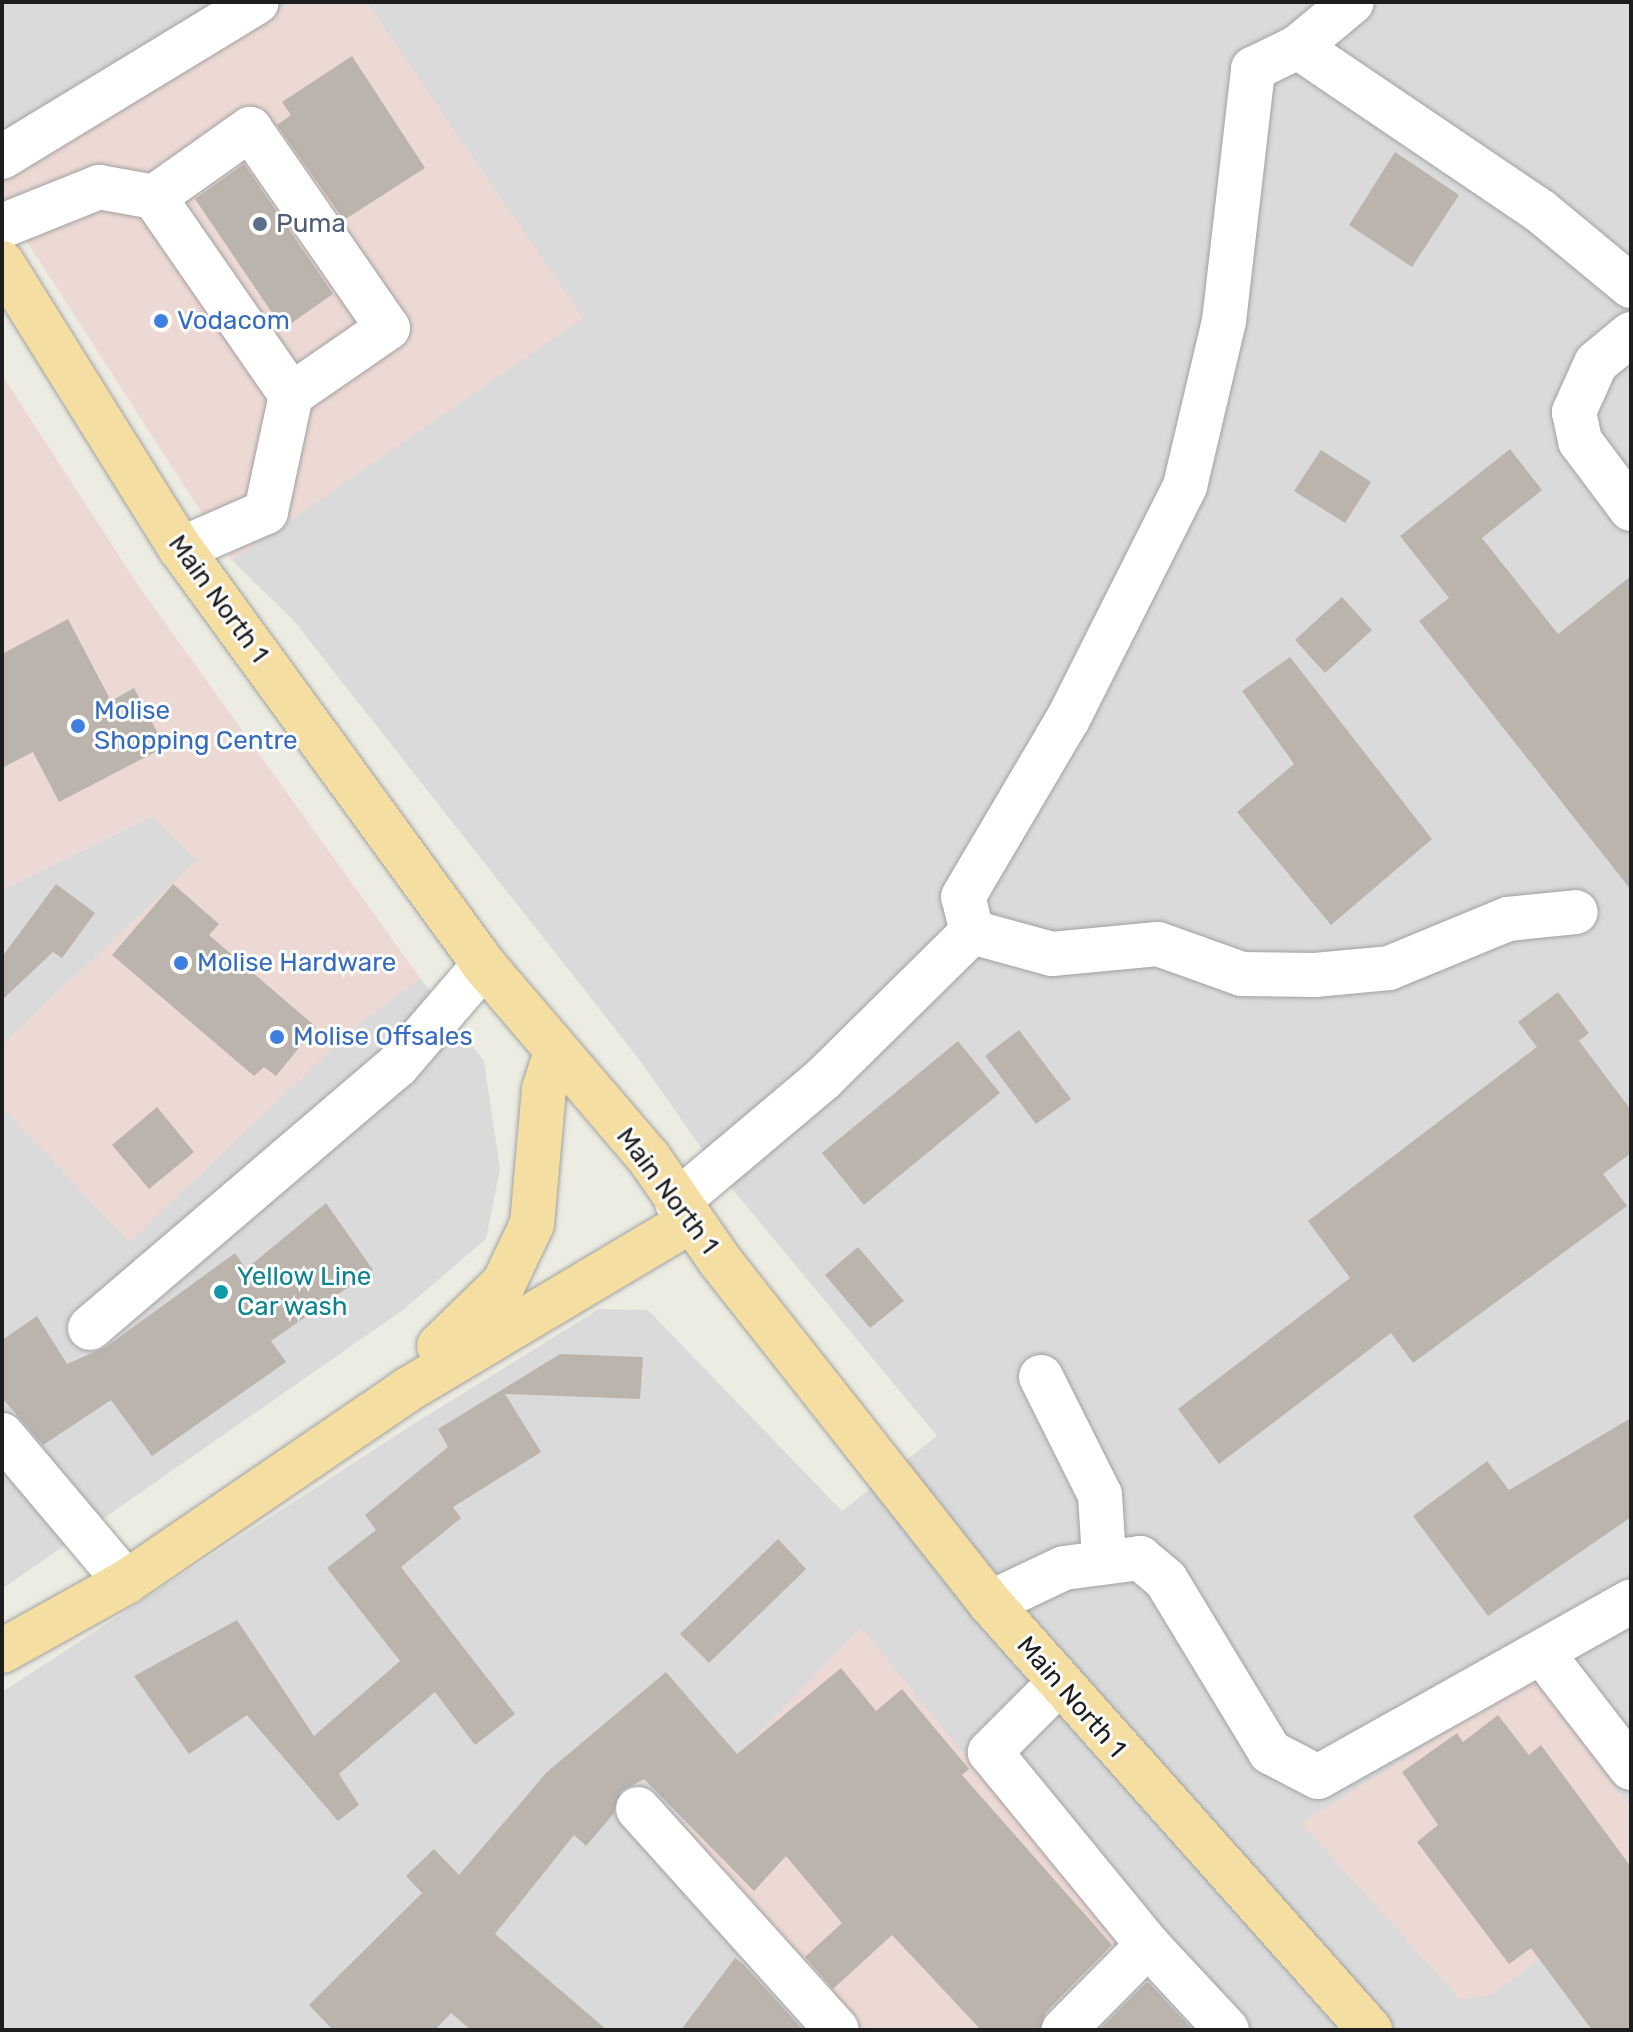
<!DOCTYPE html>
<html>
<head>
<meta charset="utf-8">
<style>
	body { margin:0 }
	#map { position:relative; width:1633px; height:2032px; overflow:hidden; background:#edece3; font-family:Rubik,sans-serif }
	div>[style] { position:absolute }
	.residential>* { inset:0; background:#dbdada }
	.commercial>* { inset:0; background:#edd9d4 }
	.building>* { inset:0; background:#bab4ad }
	.roads { filter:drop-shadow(0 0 2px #a1a1a1) drop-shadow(0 0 2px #a1a1a1) }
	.minor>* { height:44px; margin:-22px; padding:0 22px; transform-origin:22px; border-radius:22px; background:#fff }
	.major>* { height:44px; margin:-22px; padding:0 22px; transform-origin:22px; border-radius:22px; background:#f5dea1 }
	.dots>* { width:22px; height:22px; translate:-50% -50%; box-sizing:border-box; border:4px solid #fff; border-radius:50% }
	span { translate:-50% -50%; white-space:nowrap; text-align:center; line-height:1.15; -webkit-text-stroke:6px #fff; paint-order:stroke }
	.service-label { font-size:26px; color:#4e5e75 }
	.left { translate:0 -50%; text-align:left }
	.shop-label { font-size:26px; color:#366cbe }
	.street-label { font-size:26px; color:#1d1d1d }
	.culture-label { font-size:26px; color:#0d838f }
	.frame { position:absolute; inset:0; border:4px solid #1d1d1d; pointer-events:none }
</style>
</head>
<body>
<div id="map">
	<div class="residential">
		<i style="clip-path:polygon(2px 2px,293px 2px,2px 158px)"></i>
		<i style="clip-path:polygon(366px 2px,1631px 2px,1631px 2030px,2px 2030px,2px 1692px,415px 1423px,599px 1309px,648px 1310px,842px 1511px,937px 1436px,719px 1173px,638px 1058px,294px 621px,232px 560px,582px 318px)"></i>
		<i style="clip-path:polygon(152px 816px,198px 860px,2px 1045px,2px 890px)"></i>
		<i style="clip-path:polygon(420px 978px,484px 1061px,500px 1169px,486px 1239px,403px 1310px,2px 1589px,2px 1107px,129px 1241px,355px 1027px)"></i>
	</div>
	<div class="commercial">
		<i style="clip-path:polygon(293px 2px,366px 2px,583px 318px,232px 560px,2px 203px,2px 158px)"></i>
		<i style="clip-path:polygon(2px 375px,140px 588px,420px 978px,355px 1027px,129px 1242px,2px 1107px,2px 1045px,197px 860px,152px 816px,2px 890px)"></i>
		<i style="clip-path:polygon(861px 1628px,1117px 1942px,1028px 2030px,859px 2030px,675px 1838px,729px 1763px)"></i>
		<i style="clip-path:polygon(1533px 1679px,1631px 1809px,1631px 1892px,1491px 1995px,1460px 1999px,1301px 1823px)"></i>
	</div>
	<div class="building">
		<i style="clip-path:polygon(352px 56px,425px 168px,344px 220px,277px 125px,291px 115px,282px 102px)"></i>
		<i style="clip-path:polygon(1395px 152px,1459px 195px,1412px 267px,1349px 225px)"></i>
		<i style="clip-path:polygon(244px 164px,333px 294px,283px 329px,195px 199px)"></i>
		<i style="clip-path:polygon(1510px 449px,1542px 490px,1482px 538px,1558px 634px,1631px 576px,1631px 890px,1419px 621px,1449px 598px,1400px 536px)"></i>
		<i style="clip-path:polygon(1321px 450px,1371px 482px,1345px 523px,1294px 491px)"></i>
		<i style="clip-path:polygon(1342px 597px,1372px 630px,1325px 673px,1295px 640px)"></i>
		<i style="clip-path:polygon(68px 619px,111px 701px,134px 688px,165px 747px,59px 802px,33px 752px,2px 768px,2px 654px)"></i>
		<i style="clip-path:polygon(1290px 657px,1432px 839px,1331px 925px,1237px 812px,1294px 764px,1242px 691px)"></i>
		<i style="clip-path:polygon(56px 884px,95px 913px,62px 958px,53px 952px,2px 1000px,2px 957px)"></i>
		<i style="clip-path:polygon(173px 884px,219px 924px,209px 935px,316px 1027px,276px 1076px,264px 1067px,254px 1076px,112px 955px)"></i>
		<i style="clip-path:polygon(1558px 992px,1589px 1033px,1579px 1041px,1631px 1110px,1631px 1153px,1603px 1174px,1627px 1206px,1413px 1363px,1391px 1333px,1219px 1464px,1178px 1409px,1350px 1278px,1308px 1221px,1537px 1047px,1518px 1022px)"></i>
		<i style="clip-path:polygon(1019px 1030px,1071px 1099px,1036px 1124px,985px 1056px)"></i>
		<i style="clip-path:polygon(958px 1041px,1000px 1093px,864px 1205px,822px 1153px)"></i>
		<i style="clip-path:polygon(157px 1107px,194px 1152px,149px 1189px,112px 1145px)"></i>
		<i style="clip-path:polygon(326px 1203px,373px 1270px,271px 1341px,286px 1362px,152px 1456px,111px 1400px,43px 1445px,2px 1398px,2px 1340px,37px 1316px,67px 1364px,106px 1347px,235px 1253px,246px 1269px)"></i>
		<i style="clip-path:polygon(858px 1247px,904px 1301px,870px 1328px,825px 1275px)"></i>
		<i style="clip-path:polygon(560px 1354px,643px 1357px,640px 1399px,505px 1394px,541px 1452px,453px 1507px,461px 1518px,401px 1567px,515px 1714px,475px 1745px,435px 1692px,339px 1774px,359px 1805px,338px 1821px,247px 1715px,189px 1754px,134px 1676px,237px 1620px,314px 1736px,400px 1661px,327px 1568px,376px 1530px,365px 1515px,448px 1447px,438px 1429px)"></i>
		<i style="clip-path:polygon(1631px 1418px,1631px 1517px,1488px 1616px,1413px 1516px,1487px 1461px,1509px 1490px)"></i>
		<i style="clip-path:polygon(778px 1539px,806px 1569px,709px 1663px,680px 1634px)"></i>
		<i style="clip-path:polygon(841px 1668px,876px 1711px,902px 1689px,969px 1769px,962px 1775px,1112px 1945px,1046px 2012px,1040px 2030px,981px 2030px,892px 1935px,833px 1989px,805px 1957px,842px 1923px,786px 1856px,754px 1891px,644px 1779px,621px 1791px,614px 1813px,586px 1846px,574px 1835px,495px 1934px,607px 2030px,471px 2030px,451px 2013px,435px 2030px,333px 2030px,309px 2005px,422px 1893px,406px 1876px,434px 1849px,459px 1875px,547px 1772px,666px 1672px,737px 1754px)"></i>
		<i style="clip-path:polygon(1498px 1715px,1529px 1755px,1541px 1745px,1631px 1867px,1631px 2030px,1592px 2030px,1531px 1948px,1509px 1964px,1417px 1842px,1438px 1825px,1402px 1772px,1457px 1733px,1463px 1742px)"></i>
		<i style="clip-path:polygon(735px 1958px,744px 1965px,803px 2030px,681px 2030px)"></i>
		<i style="clip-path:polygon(1149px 1983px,1193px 2030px,1099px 2030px,1146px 1983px)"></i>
	</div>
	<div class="roads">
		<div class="minor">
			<i style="left:1298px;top:47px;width:291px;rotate:34.1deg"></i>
			<i style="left:1539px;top:210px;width:119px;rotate:39.6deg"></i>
			<i style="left:2px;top:157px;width:298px;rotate:-31.3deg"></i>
			<i style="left:154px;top:197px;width:118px;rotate:-35.3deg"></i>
			<i style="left:250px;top:129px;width:242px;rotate:55.3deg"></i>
			<i style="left:388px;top:328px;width:118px;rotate:145.4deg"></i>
			<i style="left:2px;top:226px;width:105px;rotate:-21.9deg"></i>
			<i style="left:99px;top:187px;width:56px;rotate:10.3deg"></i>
			<i style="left:154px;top:197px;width:241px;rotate:55.3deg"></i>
			<i style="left:291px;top:395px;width:120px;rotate:102.1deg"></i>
			<i style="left:266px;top:512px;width:93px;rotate:156.5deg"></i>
			<i style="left:1631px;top:334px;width:45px;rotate:140.4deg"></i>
			<i style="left:1596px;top:363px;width:54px;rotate:114.2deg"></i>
			<i style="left:1574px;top:412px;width:30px;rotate:78deg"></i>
			<i style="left:1580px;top:441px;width:85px;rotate:53.1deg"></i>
			<i style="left:972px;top:932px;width:36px;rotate:-104deg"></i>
			<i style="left:963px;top:897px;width:207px;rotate:-59.5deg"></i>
			<i style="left:1068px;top:719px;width:261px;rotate:-63.3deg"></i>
			<i style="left:1185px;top:486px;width:170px;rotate:-76.7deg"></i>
			<i style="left:1224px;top:321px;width:254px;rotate:-83.4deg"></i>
			<i style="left:1253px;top:69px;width:50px;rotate:-26.1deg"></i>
			<i style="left:1298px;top:47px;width:70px;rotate:-39.8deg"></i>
			<i style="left:972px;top:932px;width:83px;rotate:15.4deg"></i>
			<i style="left:1052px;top:954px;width:106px;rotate:-5.4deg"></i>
			<i style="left:1158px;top:944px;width:89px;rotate:19.7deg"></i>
			<i style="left:1242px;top:974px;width:73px;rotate:0.8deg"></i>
			<i style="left:1315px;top:975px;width:74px;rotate:-5.4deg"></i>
			<i style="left:1389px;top:968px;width:129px;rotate:-22.4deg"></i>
			<i style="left:1508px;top:919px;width:68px;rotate:-5.9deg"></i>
			<i style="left:677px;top:1202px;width:192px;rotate:-40.1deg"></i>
			<i style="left:824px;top:1078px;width:208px;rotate:-44.6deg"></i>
			<i style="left:90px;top:1328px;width:404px;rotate:-40.5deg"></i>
			<i style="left:397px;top:1066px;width:133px;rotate:-49.3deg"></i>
			<i style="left:1041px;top:1377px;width:132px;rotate:63.4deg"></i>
			<i style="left:1100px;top:1495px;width:64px;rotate:86.4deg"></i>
			<i style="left:2px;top:1435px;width:192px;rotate:49.9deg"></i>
			<i style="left:990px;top:1603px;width:82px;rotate:-25.3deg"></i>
			<i style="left:1064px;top:1568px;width:77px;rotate:-7.5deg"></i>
			<i style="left:1140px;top:1558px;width:34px;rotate:40deg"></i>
			<i style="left:1166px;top:1580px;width:201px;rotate:58.8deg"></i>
			<i style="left:1270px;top:1752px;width:54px;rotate:27.5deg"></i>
			<i style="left:1318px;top:1777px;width:359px;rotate:-29.3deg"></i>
			<i style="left:1543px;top:1654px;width:144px;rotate:52.3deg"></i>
			<i style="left:1059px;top:1683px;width:98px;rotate:135deg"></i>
			<i style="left:990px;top:1752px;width:249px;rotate:50.7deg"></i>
			<i style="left:1148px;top:1945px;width:120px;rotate:134.7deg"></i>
			<i style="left:638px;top:1809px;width:297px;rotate:48deg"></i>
			<i style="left:1148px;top:1945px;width:116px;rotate:47.1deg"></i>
		</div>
		<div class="major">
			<i style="left:2px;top:263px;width:337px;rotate:58deg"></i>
			<i style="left:181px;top:549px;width:515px;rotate:53.93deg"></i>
			<i style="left:484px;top:965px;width:254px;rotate:49.5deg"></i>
			<i style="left:649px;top:1158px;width:125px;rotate:55.4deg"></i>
			<i style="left:720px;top:1261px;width:436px;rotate:51.7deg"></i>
			<i style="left:990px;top:1603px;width:572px;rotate:48.33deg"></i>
			<i style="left:439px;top:1346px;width:91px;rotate:-44.1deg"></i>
			<i style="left:504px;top:1283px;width:65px;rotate:-64.6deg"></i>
			<i style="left:532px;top:1224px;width:136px;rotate:-84.9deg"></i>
			<i style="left:544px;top:1089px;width:36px;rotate:-72deg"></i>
			<i style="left:2px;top:1651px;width:142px;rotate:-29.1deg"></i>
			<i style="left:126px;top:1582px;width:340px;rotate:-34.3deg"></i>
			<i style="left:407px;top:1390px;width:330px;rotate:-30.8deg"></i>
		</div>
	</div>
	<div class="dots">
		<i style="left:260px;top:224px;background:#5c6f8a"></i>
		<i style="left:161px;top:321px;background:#3f7fe0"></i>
		<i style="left:78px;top:726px;background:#3f7fe0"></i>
		<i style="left:181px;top:963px;background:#3f7fe0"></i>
		<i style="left:277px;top:1037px;background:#3f7fe0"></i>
		<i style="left:221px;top:1292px;background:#0f9aa8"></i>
	</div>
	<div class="service-label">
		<span class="left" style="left:276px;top:224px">Puma</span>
	</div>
	<div class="shop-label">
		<span class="left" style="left:177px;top:321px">Vodacom</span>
		<span class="left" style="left:94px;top:726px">Molise<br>Shopping Centre</span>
		<span class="left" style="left:197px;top:963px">Molise Hardware</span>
		<span class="left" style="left:293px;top:1037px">Molise Offsales</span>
	</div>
	<div class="street-label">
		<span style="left:218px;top:599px;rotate:54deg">Main North 1</span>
		<span style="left:667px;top:1191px;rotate:53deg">Main North 1</span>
		<span style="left:1071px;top:1697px;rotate:49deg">Main North 1</span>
	</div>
	<div class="culture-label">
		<span class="left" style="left:237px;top:1292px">Yellow Line<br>Car wash</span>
	</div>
	<div class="frame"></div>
</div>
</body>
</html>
